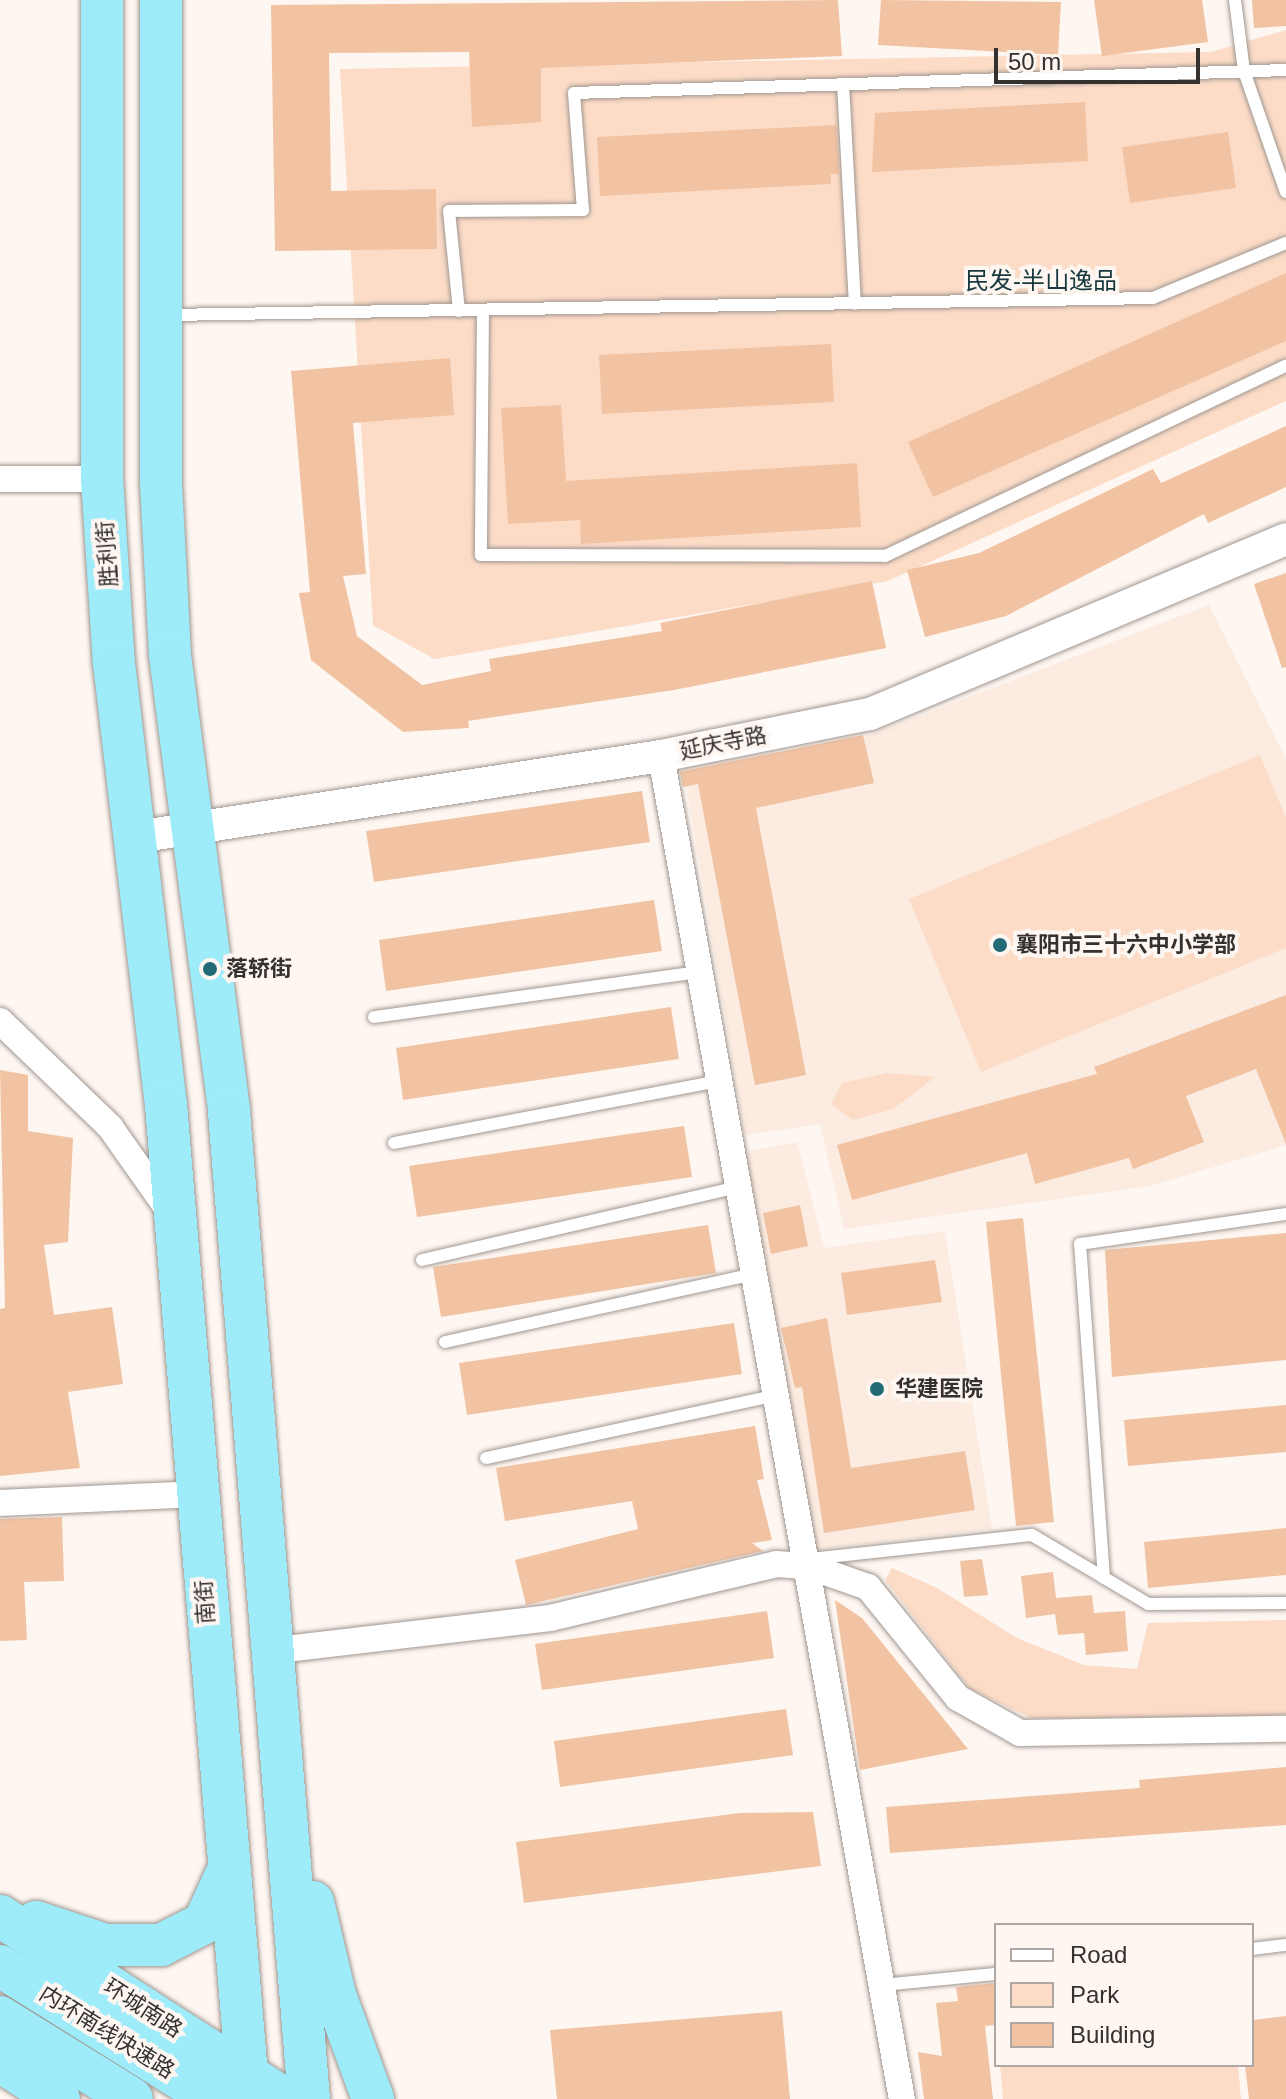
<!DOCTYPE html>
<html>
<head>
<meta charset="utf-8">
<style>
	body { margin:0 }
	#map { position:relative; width:1286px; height:2099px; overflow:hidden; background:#fef6f1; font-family:Arial,"Noto Sans SC",sans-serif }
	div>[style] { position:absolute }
	.built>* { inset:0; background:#fcebe0 }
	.green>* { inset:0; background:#fcdcc7 }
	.building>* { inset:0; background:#f2c3a3 }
	.roads { filter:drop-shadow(0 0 2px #a09791) drop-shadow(0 0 2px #a09791) }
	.service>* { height:12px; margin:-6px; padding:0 6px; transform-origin:6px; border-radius:6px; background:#fff }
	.minor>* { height:26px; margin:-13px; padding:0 13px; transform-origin:13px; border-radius:13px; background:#fff }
	.tertiary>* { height:32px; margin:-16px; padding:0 16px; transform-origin:16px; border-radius:16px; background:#fff }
	.trunk>* { height:42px; margin:-21px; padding:0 21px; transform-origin:21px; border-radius:21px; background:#9eecfa }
	.dots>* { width:22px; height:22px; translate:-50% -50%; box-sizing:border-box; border:4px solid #fef6f1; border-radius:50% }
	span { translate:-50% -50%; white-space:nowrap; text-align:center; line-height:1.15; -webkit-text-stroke:8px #fef6f1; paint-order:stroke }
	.street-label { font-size:22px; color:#35312f }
	.poi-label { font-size:22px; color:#35312f; font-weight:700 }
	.left { translate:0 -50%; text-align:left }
	.neighbourhood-label { font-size:24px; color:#17383e }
	.legend { position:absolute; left:994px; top:1923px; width:260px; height:144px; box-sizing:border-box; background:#fef6f1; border:2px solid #aea7a3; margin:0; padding:10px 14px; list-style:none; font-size:24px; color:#35312f }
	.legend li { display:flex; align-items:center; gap:16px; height:40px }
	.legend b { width:40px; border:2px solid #aea7a3 }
	.scale { position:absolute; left:994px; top:48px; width:206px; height:36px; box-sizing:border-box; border:4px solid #35312f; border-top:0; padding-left:10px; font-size:24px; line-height:28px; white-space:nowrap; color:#35312f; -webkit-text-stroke:6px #fef6f1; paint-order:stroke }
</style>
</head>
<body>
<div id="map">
	<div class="built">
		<i style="clip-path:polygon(1209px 605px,1286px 759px,1286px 1145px,1150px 1186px,844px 1229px,820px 1124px,745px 1135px,683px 767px,859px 739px)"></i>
		<i style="clip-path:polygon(797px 1142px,824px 1248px,945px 1231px,992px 1529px,813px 1550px,741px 1153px)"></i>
	</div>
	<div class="green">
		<i style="clip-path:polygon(1286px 30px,1286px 401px,888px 581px,434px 659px,373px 625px,340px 69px,1211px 52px)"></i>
		<i style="clip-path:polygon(1260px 755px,1286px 818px,1286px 948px,981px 1072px,909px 899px)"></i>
		<i style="clip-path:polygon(887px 1073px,935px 1077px,893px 1109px,853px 1120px,831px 1104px,842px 1083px)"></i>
		<i style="clip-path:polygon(892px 1568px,937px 1588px,1017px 1638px,1084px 1665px,1137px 1669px,1148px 1623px,1286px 1620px,1286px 1717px,1031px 1718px,970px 1689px,885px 1580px)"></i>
		<i style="clip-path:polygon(1000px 2065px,1238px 2065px,1241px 2099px,1003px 2099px)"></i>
	</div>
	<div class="building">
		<i style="clip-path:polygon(838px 0,842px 56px,541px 68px,541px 122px,472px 127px,469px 52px,329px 53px,331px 191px,436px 189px,437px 249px,275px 251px,271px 5px)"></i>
		<i style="clip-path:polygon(881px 0,1061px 2px,1058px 55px,878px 45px)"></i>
		<i style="clip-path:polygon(1094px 0,1202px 0,1208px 42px,1102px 56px)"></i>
		<i style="clip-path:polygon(1252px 0,1286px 0,1286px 26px,1254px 28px)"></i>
		<i style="clip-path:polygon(1085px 102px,1088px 161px,872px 172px,875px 113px)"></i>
		<i style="clip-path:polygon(836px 125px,839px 174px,831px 174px,831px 184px,600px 196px,597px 137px)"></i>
		<i style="clip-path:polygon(1228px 132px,1236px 188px,1130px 203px,1122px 147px)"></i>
		<i style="clip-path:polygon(1286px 273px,1286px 341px,933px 497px,908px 442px)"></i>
		<i style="clip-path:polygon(831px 344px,834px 402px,602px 414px,599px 355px)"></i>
		<i style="clip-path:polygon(450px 358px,454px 415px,353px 423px,366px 574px,343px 576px,357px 636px,422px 685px,491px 671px,489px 659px,662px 631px,660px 623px,872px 581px,886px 648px,674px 690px,468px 721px,469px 728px,403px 732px,311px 660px,299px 593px,310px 592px,291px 371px)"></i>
		<i style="clip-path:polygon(561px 405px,566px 481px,857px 463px,861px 527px,581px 544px,580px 520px,508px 524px,501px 408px)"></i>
		<i style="clip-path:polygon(1286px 426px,1286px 487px,1208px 523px,1204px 514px,1006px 616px,925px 637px,907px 570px,979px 553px,1153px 469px,1161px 483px)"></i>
		<i style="clip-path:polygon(1286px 573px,1286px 667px,1282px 668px,1254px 584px)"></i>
		<i style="clip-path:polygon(863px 735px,874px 783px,756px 808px,806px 1075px,755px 1085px,698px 784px,683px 787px,680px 772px)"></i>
		<i style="clip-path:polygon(642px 791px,650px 842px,374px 882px,366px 831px)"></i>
		<i style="clip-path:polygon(654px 900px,662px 951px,386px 991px,379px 940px)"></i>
		<i style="clip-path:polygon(1286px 995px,1286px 1144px,1256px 1069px,1186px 1096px,1204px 1142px,1133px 1169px,1129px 1158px,1035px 1184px,1027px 1153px,852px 1200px,837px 1145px,1097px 1074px,1094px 1067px)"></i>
		<i style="clip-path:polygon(671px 1007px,679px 1059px,403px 1100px,396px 1048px)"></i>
		<i style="clip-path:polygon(0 1070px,28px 1075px,28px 1131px,73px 1138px,68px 1242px,44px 1245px,54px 1315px,112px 1307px,123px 1384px,68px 1392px,80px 1468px,0 1476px,0 1309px,5px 1308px)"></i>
		<i style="clip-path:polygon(684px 1126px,692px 1177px,417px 1217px,409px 1166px)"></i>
		<i style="clip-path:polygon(800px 1205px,808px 1246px,771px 1254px,763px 1213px)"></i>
		<i style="clip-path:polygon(1023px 1218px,1054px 1522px,1016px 1526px,986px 1222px)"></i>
		<i style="clip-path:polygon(708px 1225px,716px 1273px,441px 1317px,433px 1267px)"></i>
		<i style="clip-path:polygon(1286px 1233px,1286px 1360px,1112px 1377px,1105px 1250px)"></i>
		<i style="clip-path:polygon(935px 1260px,942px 1302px,847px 1315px,841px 1273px)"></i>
		<i style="clip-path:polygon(827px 1318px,851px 1468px,965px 1451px,975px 1510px,824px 1533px,802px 1387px,795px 1388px,781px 1328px)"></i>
		<i style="clip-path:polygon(734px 1323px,742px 1374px,467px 1415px,459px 1363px)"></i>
		<i style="clip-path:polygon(1286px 1405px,1286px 1452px,1128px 1466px,1124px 1420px)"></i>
		<i style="clip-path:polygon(755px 1426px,764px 1479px,757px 1480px,772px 1540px,752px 1543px,763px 1551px,526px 1605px,515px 1560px,638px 1529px,632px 1501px,505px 1521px,496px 1468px)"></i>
		<i style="clip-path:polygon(62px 1517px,64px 1581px,24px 1582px,27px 1640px,0 1641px,0 1519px)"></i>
		<i style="clip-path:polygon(1286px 1528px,1286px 1575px,1148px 1588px,1144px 1542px)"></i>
		<i style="clip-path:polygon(982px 1559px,988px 1595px,964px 1597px,960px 1561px)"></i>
		<i style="clip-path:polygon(1053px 1572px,1056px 1598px,1092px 1595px,1094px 1613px,1125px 1611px,1128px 1651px,1086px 1655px,1084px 1633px,1058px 1635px,1055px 1614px,1026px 1618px,1021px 1576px)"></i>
		<i style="clip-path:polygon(835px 1600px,862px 1618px,968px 1749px,860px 1770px)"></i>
		<i style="clip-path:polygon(767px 1611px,774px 1658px,542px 1690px,535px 1644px)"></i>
		<i style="clip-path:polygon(786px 1709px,793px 1755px,560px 1787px,554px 1741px)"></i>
		<i style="clip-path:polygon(1286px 1767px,1286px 1825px,890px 1853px,886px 1807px,1140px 1788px,1139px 1780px)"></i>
		<i style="clip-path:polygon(813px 1812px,821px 1866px,524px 1903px,516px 1842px,740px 1813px)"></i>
		<i style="clip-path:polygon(996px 1983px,996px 2025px,985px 2026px,993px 2099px,924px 2099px,918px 2052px,942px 2056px,936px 2003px,958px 2001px,956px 1987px)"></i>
		<i style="clip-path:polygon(782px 2011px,790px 2099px,557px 2099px,550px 2030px)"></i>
		<i style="clip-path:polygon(1286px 2016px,1286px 2099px,1249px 2099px,1245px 2065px,1252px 2065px,1252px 2020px)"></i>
	</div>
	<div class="roads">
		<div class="service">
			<i style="left:1235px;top:0;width:72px;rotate:82.8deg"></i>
			<i style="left:1244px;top:71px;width:128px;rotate:70.9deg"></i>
			<i style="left:843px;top:84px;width:220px;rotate:86.9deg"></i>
			<i style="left:483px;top:310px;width:245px;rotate:90.5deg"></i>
			<i style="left:481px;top:555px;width:404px;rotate:0.1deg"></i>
			<i style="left:885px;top:556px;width:444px;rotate:-25.4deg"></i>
			<i style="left:459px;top:311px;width:100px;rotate:-95.7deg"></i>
			<i style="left:449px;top:211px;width:134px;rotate:-0.4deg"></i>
			<i style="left:583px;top:210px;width:117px;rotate:-94.4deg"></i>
			<i style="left:574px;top:93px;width:712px;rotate:-1.85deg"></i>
			<i style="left:169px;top:315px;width:984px;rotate:-0.99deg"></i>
			<i style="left:1153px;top:298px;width:144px;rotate:-22.5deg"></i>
			<i style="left:374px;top:1017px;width:329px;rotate:-7.9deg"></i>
			<i style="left:394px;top:1143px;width:332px;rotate:-10.8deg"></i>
			<i style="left:422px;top:1260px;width:325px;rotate:-13deg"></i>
			<i style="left:445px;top:1342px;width:317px;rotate:-12.4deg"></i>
			<i style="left:486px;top:1458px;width:298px;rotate:-12.2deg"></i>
			<i style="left:810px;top:1559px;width:223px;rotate:-6.2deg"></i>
			<i style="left:1032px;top:1535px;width:135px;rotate:30.7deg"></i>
			<i style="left:1148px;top:1604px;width:138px;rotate:-0.4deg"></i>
			<i style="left:1104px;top:1578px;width:335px;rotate:-94.1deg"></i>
			<i style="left:1080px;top:1244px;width:208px;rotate:-8.3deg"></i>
			<i style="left:1252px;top:1949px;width:34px;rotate:-7deg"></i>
			<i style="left:883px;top:1985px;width:114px;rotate:-5.6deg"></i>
		</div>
		<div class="minor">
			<i style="left:0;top:479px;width:102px"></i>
			<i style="left:661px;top:756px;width:1364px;rotate:79.83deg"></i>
			<i style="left:0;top:1021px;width:153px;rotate:43.9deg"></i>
			<i style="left:110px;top:1127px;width:108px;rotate:54.8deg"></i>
			<i style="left:0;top:1503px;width:197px;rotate:-2.6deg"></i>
			<i style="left:269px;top:1651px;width:283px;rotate:-6.7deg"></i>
			<i style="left:550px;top:1618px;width:232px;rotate:-13.4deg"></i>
			<i style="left:776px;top:1564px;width:32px;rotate:4deg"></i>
			<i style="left:808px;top:1566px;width:64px;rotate:19.3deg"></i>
			<i style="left:868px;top:1587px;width:143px;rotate:51deg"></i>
			<i style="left:958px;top:1698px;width:71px;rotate:29.4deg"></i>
			<i style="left:1020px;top:1733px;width:266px;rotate:-0.9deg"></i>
		</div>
		<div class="tertiary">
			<i style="left:130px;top:838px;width:537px;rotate:-8.78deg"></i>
			<i style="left:661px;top:756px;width:213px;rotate:-11.4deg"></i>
			<i style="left:870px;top:714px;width:451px;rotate:-22.8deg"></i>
		</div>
		<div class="trunk">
			<i style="left:102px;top:0;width:479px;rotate:90deg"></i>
			<i style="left:102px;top:479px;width:184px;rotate:86.3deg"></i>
			<i style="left:114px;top:663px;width:445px;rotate:83.3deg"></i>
			<i style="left:166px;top:1105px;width:997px;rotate:85.23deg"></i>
			<i style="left:161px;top:0;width:483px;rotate:90deg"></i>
			<i style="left:161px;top:483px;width:172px;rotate:87deg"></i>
			<i style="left:170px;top:655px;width:461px;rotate:82.6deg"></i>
			<i style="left:229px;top:1112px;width:990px;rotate:85.37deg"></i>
			<i style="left:313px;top:1902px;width:96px;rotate:76.7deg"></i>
			<i style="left:335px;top:1995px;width:111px;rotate:69.9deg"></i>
			<i style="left:0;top:1916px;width:339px;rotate:32.7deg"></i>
			<i style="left:36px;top:1922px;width:74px;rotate:18.2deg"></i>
			<i style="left:106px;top:1945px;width:55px"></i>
			<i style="left:161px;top:1945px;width:48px;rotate:-27.1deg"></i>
			<i style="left:204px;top:1923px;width:53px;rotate:-65.4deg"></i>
			<i style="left:0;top:1966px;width:251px;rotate:32deg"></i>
			<i style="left:0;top:2017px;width:155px;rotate:31.8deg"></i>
			<i style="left:0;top:2061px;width:70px;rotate:32.8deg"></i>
		</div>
	</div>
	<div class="dots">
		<i style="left:1000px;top:945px;background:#216a76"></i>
		<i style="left:210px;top:969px;background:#216a76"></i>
		<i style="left:877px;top:1389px;background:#216a76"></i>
	</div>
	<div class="street-label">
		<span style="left:107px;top:554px;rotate:-94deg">胜利街</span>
		<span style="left:723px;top:743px;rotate:-11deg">延庆寺路</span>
		<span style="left:205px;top:1602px;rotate:-94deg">南街</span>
		<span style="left:143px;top:2008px;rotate:33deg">环城南路</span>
		<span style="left:107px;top:2032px;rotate:32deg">内环南线快速路</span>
	</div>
	<div class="poi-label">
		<span class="left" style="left:1016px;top:945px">襄阳市三十六中小学部</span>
		<span class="left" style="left:226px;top:969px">落轿街</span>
		<span class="left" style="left:895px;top:1389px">华建医院</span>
	</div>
	<div class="neighbourhood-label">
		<span style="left:1041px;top:281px">民发-半山逸品</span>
	</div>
	<ul class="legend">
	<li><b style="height:10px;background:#fff"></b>Road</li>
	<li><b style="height:22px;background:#fcdcc7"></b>Park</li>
	<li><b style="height:22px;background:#f2c3a3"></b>Building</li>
	</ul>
	<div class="scale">50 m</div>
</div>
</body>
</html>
